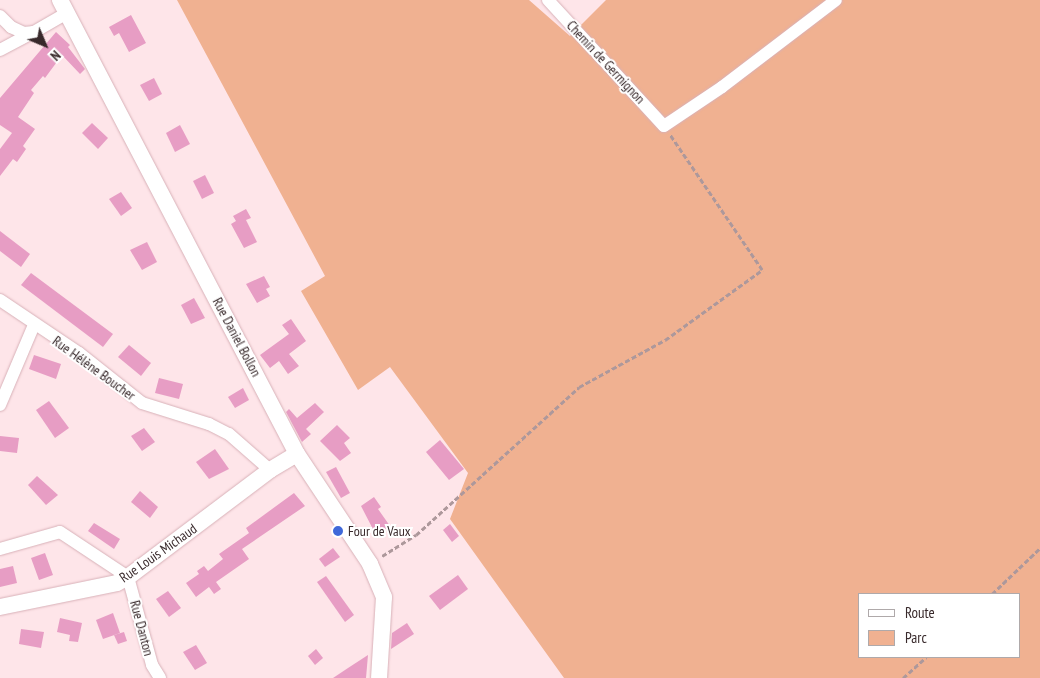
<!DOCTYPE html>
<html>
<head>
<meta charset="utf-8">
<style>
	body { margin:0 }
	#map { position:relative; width:1040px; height:678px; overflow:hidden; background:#fee5e9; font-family:"PT Sans Narrow",sans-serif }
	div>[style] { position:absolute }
	.green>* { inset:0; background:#f0b191 }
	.building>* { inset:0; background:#e79dc4 }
	.path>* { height:2.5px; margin-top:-1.25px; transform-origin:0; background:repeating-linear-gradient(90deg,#ad989b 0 5px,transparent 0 7.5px) }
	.roads { filter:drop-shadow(0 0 1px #d8b1b8) drop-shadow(0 0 1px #d8b1b8) }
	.minor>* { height:12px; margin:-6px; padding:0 6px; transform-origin:6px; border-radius:6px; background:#fff }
	.tertiary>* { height:16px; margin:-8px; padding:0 8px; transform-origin:8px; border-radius:8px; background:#fff }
	.dots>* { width:14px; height:14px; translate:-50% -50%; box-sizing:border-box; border:2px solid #fff; border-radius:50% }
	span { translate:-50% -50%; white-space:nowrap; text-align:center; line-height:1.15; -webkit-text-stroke:4px #fff; paint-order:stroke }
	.street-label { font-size:14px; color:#38292b }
	.poi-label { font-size:14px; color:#38292b }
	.left { translate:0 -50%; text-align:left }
	.legend { position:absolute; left:858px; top:593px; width:162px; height:65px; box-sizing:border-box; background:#fff; border:1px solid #afa9aa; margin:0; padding:6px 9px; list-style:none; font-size:15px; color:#38292b }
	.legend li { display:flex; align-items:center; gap:10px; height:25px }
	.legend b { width:25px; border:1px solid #afa9aa }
	.north { position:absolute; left:20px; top:20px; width:50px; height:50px; -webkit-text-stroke:4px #fff; paint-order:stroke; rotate:135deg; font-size:14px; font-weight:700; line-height:20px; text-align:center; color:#38292b }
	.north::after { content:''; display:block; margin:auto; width:18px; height:22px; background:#38292b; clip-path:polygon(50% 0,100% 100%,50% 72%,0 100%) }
</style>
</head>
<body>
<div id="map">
	<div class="green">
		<i style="clip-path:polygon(evenodd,177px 0,529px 0,570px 36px,606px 0,1040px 0,1040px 678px,564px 678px,450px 519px,468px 473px,390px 367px,358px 390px,301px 291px,325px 276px,177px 0,859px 594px,1019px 594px,1019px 657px,859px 657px,859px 594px)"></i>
	</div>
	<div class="building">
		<i style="clip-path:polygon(131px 15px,146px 43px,129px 52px,119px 33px,114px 36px,109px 27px)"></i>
		<i style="clip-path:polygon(56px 32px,70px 45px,68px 47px,85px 69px,80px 74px,62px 55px,45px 78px,43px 76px,31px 90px,34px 93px,18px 117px,35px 129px,23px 146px,26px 149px,17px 162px,13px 159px,0 176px,0 149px,12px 133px,0 125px,0 98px)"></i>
		<i style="clip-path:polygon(154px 78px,162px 94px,149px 101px,140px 85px)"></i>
		<i style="clip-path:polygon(92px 123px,108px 138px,98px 149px,82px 133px)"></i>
		<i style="clip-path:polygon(180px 125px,190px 144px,175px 152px,166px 133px)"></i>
		<i style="clip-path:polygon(205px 175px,214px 193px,202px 199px,193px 181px)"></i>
		<i style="clip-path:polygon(121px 192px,132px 208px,121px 216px,109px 199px)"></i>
		<i style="clip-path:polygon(246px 209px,251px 218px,246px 220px,257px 242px,244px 248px,231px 224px,236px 221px,233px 216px)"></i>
		<i style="clip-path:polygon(0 231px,30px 254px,21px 267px,0 251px)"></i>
		<i style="clip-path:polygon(147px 242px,157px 262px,142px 270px,130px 250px)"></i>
		<i style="clip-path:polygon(31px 273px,113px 334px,103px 347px,21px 285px)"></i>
		<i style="clip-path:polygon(264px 276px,270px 287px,266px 289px,270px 296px,257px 303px,246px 284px)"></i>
		<i style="clip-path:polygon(194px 298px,205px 318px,191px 324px,181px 305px)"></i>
		<i style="clip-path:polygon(291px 319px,306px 341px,289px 354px,299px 366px,288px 374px,279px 361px,270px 368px,260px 355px,289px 334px,282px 325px)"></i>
		<i style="clip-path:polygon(129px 345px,151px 363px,141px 376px,118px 357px)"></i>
		<i style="clip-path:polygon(34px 355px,61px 364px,56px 379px,29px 369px)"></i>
		<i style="clip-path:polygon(159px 378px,183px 384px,179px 399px,155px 393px)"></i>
		<i style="clip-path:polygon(243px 388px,249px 400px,235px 408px,228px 397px)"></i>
		<i style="clip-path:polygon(49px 401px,69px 428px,55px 438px,36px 410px)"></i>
		<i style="clip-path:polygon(315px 403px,324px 412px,306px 429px,311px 434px,302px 442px,286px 412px,289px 409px,297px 418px)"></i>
		<i style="clip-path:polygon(337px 425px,350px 438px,344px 443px,351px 453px,340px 461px,320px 441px)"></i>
		<i style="clip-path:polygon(144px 428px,155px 442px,142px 451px,131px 436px)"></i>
		<i style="clip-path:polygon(0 436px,19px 438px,17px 453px,0 451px)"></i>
		<i style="clip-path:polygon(440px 440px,464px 469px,449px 480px,426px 452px)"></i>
		<i style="clip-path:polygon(215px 449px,229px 469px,209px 479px,196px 462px)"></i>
		<i style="clip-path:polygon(336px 467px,350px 493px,341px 498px,326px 472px)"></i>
		<i style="clip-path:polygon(37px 476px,58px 495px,46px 505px,28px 485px)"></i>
		<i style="clip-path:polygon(140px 491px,158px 507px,150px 518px,131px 502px)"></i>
		<i style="clip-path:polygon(294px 493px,305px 506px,242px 549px,249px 559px,216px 582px,221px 589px,214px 594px,209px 587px,196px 597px,186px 583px,199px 574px,197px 571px,204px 566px,208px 571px,223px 559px,219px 554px,249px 533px,246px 528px)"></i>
		<i style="clip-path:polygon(374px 497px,381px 507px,378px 509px,390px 526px,376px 535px,361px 506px)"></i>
		<i style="clip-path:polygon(94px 523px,120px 539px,114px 549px,88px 531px)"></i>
		<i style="clip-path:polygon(450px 524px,459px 536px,452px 542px,443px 530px)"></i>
		<i style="clip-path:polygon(333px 548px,340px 557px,325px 567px,319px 559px)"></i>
		<i style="clip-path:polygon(45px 553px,53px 575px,39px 580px,31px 558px)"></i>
		<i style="clip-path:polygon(13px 566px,17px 583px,0 587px,0 569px)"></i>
		<i style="clip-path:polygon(458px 575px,468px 589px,440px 610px,429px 596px)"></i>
		<i style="clip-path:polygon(326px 576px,354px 615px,345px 622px,317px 582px)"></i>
		<i style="clip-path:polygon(168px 591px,181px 608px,169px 617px,156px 599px)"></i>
		<i style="clip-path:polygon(113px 613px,120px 633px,103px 639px,96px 620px)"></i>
		<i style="clip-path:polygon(60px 618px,82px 623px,78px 642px,69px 641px,70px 635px,57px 632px)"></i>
		<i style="clip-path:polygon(407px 623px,414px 634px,391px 649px,392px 633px)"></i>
		<i style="clip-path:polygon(21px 629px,44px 632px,41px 648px,19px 644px)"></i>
		<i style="clip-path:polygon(124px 632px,127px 641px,118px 644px,114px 635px)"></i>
		<i style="clip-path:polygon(196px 645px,207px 663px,195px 670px,183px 652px)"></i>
		<i style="clip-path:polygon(316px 649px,323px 658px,315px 665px,308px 656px)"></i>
		<i style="clip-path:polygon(368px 655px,366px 678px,333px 678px,348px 668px)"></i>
	</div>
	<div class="path">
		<i style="left:382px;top:556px;width:40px;rotate:-32deg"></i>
		<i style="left:416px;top:535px;width:220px;rotate:-42.2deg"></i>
		<i style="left:579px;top:387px;width:98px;rotate:-28.7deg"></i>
		<i style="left:665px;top:340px;width:120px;rotate:-35.8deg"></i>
		<i style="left:762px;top:270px;width:163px;rotate:-124.3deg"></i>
		<i style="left:992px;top:594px;width:66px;rotate:-43.8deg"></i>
		<i style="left:903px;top:678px;width:31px;rotate:-42deg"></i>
	</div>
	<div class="roads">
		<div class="minor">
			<i style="left:548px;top:0;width:171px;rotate:47.4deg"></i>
			<i style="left:664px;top:126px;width:70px;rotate:-33.9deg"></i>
			<i style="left:722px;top:87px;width:143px;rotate:-37.3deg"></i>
			<i style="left:0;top:16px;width:16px;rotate:45deg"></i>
			<i style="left:11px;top:27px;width:14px;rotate:25deg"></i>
			<i style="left:24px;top:33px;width:10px;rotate:-6deg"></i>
			<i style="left:34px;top:32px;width:38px;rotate:-30deg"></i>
			<i style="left:0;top:50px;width:38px;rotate:-28deg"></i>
			<i style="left:0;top:300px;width:95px;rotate:33.9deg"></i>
			<i style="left:79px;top:353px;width:80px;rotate:38.4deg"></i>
			<i style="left:142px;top:403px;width:70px;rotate:17.4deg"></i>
			<i style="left:209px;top:424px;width:22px;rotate:27deg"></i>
			<i style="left:229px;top:434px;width:55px;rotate:41.3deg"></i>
			<i style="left:0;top:405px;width:87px;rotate:-67deg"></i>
			<i style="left:0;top:549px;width:62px;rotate:-15.8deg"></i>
			<i style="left:60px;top:532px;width:82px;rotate:33.5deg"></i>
			<i style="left:128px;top:577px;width:91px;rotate:74.7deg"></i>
			<i style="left:152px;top:665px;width:15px;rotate:58deg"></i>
		</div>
		<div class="tertiary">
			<i style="left:60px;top:0;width:512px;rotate:62.43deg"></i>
			<i style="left:297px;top:454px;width:132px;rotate:56.4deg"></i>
			<i style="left:370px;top:564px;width:36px;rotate:67deg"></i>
			<i style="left:384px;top:597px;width:81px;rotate:93.5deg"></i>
			<i style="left:0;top:607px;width:119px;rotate:-11.6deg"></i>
			<i style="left:117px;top:583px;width:13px;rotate:-29deg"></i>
			<i style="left:128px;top:577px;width:178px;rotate:-37deg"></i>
			<i style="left:270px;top:470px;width:31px;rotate:-31deg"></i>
		</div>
	</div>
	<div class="dots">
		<i style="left:338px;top:531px;background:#3f68d9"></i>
	</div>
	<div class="street-label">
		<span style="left:606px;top:62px;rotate:47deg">Chemin de Germignon</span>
		<span style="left:237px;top:337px;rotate:62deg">Rue Daniel Bollon</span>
		<span style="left:94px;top:368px;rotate:36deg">Rue Hélène Boucher</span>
		<span style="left:158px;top:553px;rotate:-35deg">Rue Louis Michaud</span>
		<span style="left:142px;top:628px;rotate:75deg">Rue Danton</span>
	</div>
	<div class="poi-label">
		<span class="left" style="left:348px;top:531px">Four de Vaux</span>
	</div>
	<ul class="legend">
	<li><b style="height:6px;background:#fff"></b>Route</li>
	<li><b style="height:14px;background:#f0b191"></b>Parc</li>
	</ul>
	<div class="north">N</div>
</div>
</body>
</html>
